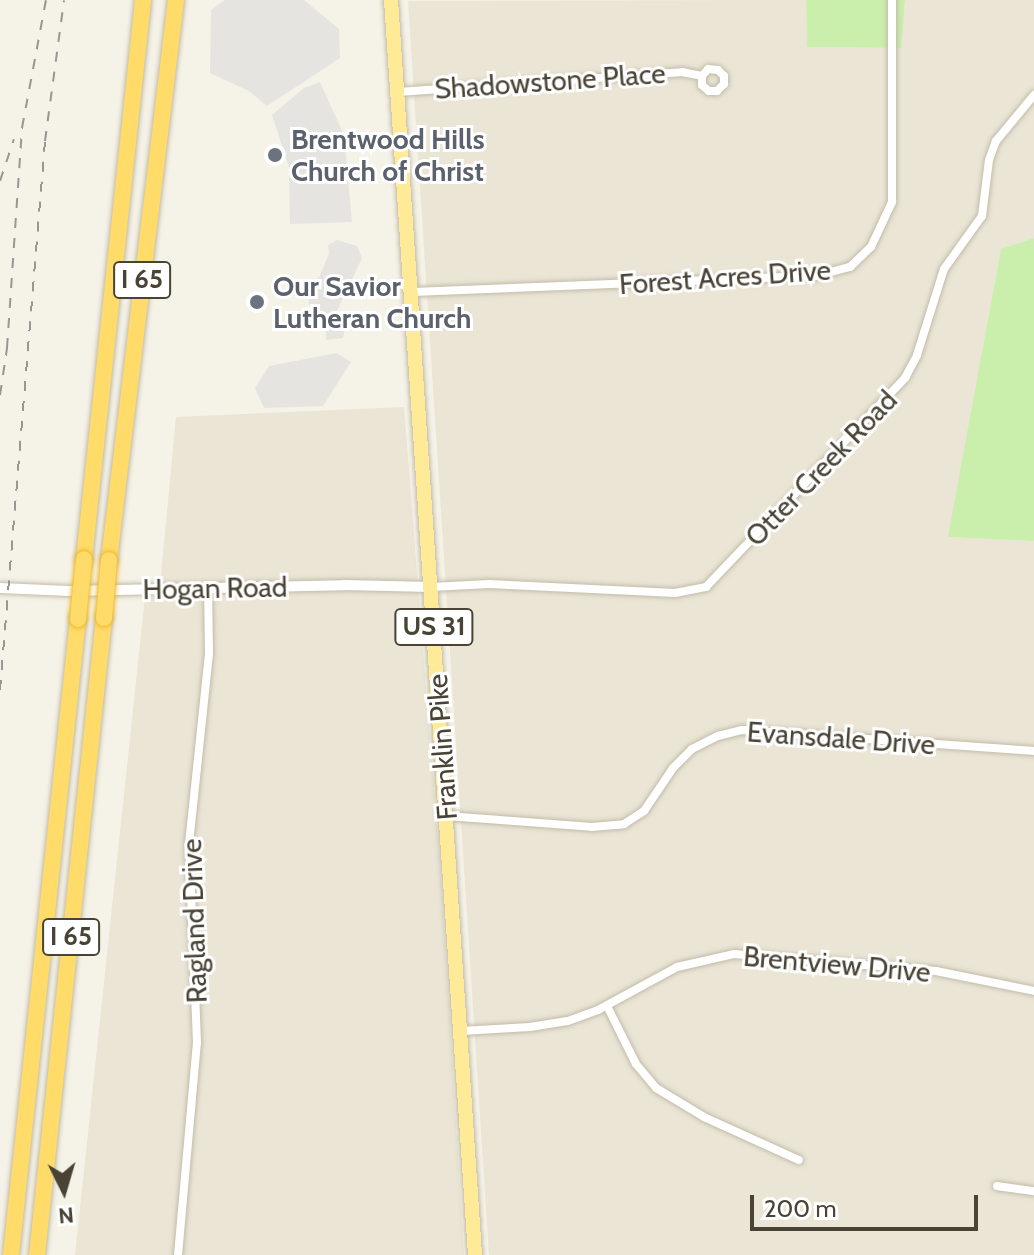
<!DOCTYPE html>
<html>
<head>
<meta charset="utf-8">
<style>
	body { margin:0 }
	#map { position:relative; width:1034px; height:1255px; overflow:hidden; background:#f5f2e7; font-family:Cabin,sans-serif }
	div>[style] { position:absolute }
	.residential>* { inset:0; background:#eae5d5 }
	.green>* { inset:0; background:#caeeac }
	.parking>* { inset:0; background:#e6e4e0 }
	.roads { filter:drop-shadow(0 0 2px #c2bca9) drop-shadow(0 0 2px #c2bca9) }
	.minor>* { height:8px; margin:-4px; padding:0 4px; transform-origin:4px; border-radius:4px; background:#fff }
	.tertiary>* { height:10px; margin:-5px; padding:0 5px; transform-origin:5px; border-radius:5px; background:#fff }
	.primary>* { height:14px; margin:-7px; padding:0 7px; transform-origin:7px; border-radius:7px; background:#ffeb97 }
	.motorway>* { height:16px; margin:-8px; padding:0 8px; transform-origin:8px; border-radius:8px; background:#ffdb69 }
	.rail>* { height:2px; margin-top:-1px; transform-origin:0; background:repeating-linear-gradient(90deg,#979797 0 10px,transparent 0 20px) }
	.bridges { filter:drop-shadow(0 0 2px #eeb829) drop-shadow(0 0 2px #eeb829) }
	.motorway-bridge>* { height:16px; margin:-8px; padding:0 8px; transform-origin:8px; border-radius:8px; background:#ffdb69 }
	.dots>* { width:22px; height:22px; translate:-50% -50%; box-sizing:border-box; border:4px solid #fff; border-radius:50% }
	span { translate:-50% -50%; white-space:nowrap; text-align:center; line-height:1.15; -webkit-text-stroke:6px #fff; paint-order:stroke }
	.shield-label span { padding:2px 6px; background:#fff; border:2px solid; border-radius:6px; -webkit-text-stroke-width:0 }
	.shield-label { font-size:26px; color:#494335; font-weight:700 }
	.street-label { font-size:28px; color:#494335 }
	.worship-label { font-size:28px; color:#5b616d; font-weight:700 }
	.left { translate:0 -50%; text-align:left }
	.north { position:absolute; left:24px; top:1151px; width:80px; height:80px; -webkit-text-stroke:6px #fff; paint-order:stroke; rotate:175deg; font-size:22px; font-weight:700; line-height:32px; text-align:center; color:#494335 }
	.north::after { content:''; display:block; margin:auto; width:28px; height:36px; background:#494335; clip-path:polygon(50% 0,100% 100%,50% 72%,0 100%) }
	.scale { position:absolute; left:750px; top:1195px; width:228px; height:36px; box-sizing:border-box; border:4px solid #494335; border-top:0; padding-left:10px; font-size:24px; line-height:28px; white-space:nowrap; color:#494335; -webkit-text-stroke:6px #fff; paint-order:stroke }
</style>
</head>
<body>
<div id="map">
	<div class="residential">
		<i style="clip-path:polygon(806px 0,807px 47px,900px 48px,905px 0,1034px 0,1034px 238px,1001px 249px,949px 537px,1034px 541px,1034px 1255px,489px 1255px,408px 1px)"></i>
		<i style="clip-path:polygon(404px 407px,442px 893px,464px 1255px,75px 1255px,145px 597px,159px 596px,176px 417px)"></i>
	</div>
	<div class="green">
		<i style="clip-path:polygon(806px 0,905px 0,901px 48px,807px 47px)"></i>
		<i style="clip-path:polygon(1034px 238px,1034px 541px,948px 537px,1001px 249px)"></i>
	</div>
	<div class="parking">
		<i style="clip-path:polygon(225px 0,304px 0,339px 29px,340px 58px,267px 106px,249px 91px,210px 73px,211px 10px)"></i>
		<i style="clip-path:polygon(320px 82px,344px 135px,352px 222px,290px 224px,289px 167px,272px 115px,304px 88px)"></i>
		<i style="clip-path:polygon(337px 240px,357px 246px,362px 258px,337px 311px,345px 326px,343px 338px,326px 340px,326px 327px,308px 303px,329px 254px,328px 245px)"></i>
		<i style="clip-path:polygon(337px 353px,351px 362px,323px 406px,264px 408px,255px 388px,269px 366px)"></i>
	</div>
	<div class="roads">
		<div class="minor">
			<i style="left:398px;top:92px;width:285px;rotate:-4deg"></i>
			<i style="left:682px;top:72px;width:20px;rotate:11deg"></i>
			<i style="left:702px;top:76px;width:9px;rotate:90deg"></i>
			<i style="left:702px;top:85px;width:9px;rotate:41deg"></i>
			<i style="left:709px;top:91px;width:8px"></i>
			<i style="left:717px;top:91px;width:10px;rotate:-45deg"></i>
			<i style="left:724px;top:84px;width:8px;rotate:-90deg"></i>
			<i style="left:724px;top:76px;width:8px;rotate:-135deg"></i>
			<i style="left:718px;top:70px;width:10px;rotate:-174deg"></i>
			<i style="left:708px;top:69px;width:9px;rotate:131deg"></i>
			<i style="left:413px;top:292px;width:403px;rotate:-2.3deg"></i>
			<i style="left:816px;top:276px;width:35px;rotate:-15deg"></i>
			<i style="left:850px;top:267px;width:29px;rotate:-44deg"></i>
			<i style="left:871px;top:247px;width:50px;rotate:-65deg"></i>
			<i style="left:892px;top:202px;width:202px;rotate:-90deg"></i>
			<i style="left:431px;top:587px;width:58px;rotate:-3deg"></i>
			<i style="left:489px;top:584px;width:186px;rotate:2.8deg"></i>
			<i style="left:675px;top:593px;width:32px;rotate:-11deg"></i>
			<i style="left:706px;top:587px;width:289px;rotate:-46.4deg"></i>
			<i style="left:905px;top:378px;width:26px;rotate:-62deg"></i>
			<i style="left:917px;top:355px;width:90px;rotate:-72.6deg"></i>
			<i style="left:944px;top:269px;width:65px;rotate:-54.4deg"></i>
			<i style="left:982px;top:216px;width:56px;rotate:-82.9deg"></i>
			<i style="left:989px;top:160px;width:20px;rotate:-70deg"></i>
			<i style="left:996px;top:141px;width:60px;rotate:-50.4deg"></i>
			<i style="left:447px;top:816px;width:145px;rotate:4.3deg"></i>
			<i style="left:592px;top:827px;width:32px;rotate:-5deg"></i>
			<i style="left:624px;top:824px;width:24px;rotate:-33deg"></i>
			<i style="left:644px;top:811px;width:52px;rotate:-56deg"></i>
			<i style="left:673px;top:768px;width:27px;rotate:-45deg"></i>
			<i style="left:692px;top:749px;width:29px;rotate:-27deg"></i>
			<i style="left:718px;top:736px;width:25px;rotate:-14deg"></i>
			<i style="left:742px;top:730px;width:293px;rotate:4.1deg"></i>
			<i style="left:607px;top:1006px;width:65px;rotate:63.4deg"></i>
			<i style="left:636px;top:1064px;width:31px;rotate:50deg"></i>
			<i style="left:656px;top:1088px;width:56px;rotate:31.1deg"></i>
			<i style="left:704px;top:1117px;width:104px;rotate:24.4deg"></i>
			<i style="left:461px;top:1031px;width:69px;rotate:-3.3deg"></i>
			<i style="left:530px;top:1027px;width:38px;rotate:-9deg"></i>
			<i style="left:568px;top:1021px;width:32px;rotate:-20deg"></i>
			<i style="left:598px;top:1010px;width:90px;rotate:-28.6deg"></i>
			<i style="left:677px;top:967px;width:58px;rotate:-12.8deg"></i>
			<i style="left:734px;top:954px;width:203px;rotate:4.8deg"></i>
			<i style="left:936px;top:971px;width:100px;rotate:11.5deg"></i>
			<i style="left:997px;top:1186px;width:37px;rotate:8deg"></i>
			<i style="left:178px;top:1255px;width:214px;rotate:-84.9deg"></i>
			<i style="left:197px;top:1042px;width:198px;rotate:-92.3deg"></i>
			<i style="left:189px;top:844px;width:190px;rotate:-84deg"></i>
			<i style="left:209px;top:655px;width:68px;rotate:-90.8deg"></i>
		</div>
		<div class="tertiary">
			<i style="left:0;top:588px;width:69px;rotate:2.5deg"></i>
			<i style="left:69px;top:591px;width:275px;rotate:-1.2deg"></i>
			<i style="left:344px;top:585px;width:87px;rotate:1.3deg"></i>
		</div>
		<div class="primary">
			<i style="left:391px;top:0;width:1258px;rotate:86.17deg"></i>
		</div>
		<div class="motorway">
			<i style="left:84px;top:559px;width:562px;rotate:-83.97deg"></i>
			<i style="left:109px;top:560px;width:564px;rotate:-83.18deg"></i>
			<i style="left:11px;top:1255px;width:640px;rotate:-83.99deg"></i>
			<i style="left:37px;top:1255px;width:641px;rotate:-84deg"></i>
		</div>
	</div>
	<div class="rail">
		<i style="left:0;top:181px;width:44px;rotate:-71.6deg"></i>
		<i style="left:0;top:395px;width:48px;rotate:-81.5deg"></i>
		<i style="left:7px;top:348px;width:221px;rotate:-86.1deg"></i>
		<i style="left:22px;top:128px;width:130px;rotate:-79.4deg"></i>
		<i style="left:0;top:690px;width:551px;rotate:-85.31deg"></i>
		<i style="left:45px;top:141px;width:142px;rotate:-82.3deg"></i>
	</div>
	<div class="bridges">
		<div class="motorway-bridge">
			<i style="left:104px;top:618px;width:58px;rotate:-85.1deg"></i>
			<i style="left:78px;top:619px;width:60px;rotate:-84.3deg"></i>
		</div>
	</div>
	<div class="dots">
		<i style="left:275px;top:155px;background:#6b7280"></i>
		<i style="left:257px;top:302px;background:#6b7280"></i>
	</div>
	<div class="shield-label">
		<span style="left:142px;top:280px">I 65</span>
		<span style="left:434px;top:627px">US 31</span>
		<span style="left:71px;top:937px">I 65</span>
	</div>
	<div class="street-label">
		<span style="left:550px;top:81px;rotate:-4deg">Shadowstone Place</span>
		<span style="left:725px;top:277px;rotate:-4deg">Forest Acres Drive</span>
		<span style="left:821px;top:468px;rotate:-46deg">Otter Creek Road</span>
		<span style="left:215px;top:588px;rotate:-1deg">Hogan Road</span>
		<span style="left:841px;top:738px;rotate:4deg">Evansdale Drive</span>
		<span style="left:442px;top:747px;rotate:-94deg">Franklin Pike</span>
		<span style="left:194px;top:921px;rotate:-92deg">Ragland Drive</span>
		<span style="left:837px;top:964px;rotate:5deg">Brentview Drive</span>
	</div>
	<div class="worship-label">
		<span class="left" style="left:291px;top:155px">Brentwood Hills<br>Church of Christ</span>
		<span class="left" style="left:273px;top:302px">Our Savior<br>Lutheran Church</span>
	</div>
	<div class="north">N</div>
	<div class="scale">200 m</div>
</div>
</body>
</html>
